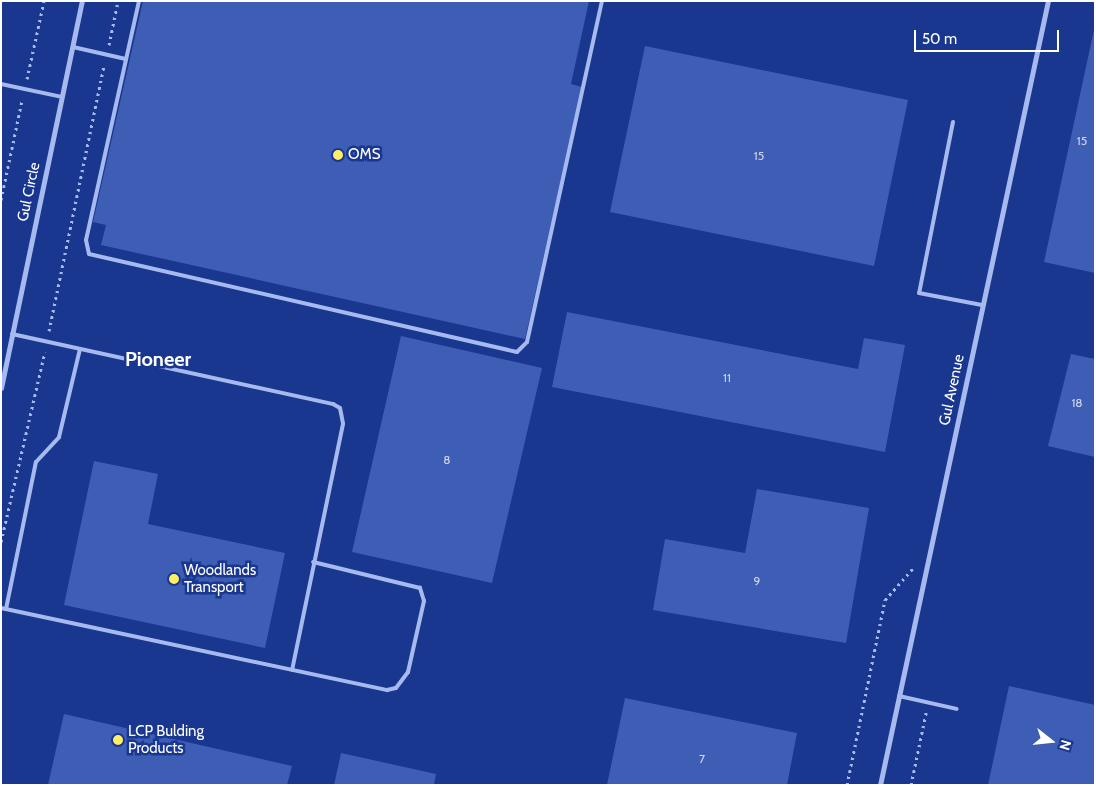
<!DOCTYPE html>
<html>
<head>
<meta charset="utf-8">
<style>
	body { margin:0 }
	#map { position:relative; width:1096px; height:786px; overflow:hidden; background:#1a378f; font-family:Cabin,sans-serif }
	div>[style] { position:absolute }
	.building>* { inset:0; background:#3e5db5 }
	.path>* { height:3px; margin-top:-1.5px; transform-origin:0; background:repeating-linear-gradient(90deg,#a7baef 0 2.5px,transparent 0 6.5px) }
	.service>* { height:4px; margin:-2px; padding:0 2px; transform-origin:2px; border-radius:2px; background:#a7baef }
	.minor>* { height:5px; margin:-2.5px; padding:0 2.5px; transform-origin:2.5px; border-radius:2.5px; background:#a7baef }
	.dots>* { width:14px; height:14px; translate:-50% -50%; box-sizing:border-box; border:2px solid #1a378f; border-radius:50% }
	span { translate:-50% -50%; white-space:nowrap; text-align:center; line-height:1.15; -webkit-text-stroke:5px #1a378f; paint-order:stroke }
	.number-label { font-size:12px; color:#cfd6ec }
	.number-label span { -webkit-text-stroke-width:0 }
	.poi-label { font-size:15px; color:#fff }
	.left { translate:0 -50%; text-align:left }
	.street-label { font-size:15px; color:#fff }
	.district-label { font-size:20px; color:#fff; font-weight:700 }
	.frame { position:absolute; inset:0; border:2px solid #fff; pointer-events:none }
	.north { position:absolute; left:1026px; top:716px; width:50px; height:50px; -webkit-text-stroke:4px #1a378f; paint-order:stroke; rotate:106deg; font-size:14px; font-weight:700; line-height:20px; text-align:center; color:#fff }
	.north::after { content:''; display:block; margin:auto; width:18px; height:22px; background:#fff; clip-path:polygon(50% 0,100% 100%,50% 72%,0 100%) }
	.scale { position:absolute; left:914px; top:30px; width:145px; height:22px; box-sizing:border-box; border:2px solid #fff; border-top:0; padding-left:6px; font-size:15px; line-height:18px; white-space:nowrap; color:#fff; -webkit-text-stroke:4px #1a378f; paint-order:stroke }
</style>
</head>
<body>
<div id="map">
	<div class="building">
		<i style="clip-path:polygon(143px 1px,589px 1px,571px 84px,582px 87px,525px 339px,101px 245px,106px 225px,93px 222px)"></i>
		<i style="clip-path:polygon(1095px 25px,1095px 273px,1044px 262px)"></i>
		<i style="clip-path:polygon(645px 46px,908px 100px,874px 266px,610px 212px)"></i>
		<i style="clip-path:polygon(567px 312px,858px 369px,864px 338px,905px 345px,885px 452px,552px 387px)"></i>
		<i style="clip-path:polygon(401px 336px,542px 368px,492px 583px,352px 552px)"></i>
		<i style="clip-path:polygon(1071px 354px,1095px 359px,1095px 457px,1048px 446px)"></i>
		<i style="clip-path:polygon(94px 461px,158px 474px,148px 524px,285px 553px,265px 648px,64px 605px)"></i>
		<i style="clip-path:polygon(757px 489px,869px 508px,846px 643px,653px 610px,665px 539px,745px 553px)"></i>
		<i style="clip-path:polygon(1009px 686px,1095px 705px,1095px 785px,988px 785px)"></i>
		<i style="clip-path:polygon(625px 698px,797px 733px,787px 785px,607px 785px)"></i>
		<i style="clip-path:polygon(64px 714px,292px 766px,287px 785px,48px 785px)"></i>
		<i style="clip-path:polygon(341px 753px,436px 774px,434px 785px,334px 785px)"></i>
	</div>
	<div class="path">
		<i style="left:109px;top:45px;width:45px;rotate:-78.4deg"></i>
		<i style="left:27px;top:79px;width:80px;rotate:-77.7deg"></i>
		<i style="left:1px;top:200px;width:102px;rotate:-78.1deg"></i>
		<i style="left:49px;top:331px;width:272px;rotate:-78.3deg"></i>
		<i style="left:1px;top:542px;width:195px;rotate:-77deg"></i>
		<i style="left:847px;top:785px;width:189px;rotate:-78.4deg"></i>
		<i style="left:885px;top:600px;width:45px;rotate:-48.6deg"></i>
		<i style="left:911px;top:785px;width:74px;rotate:-78.2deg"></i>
	</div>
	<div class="service">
		<i style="left:139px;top:1px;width:245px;rotate:102.5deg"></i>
		<i style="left:86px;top:240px;width:14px;rotate:78deg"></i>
		<i style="left:89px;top:254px;width:439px;rotate:12.9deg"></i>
		<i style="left:517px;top:352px;width:14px;rotate:-45deg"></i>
		<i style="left:527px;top:342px;width:349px;rotate:-77.6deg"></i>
		<i style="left:73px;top:47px;width:54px;rotate:12.8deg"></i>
		<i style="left:1px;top:84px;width:62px;rotate:12deg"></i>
		<i style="left:953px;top:122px;width:174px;rotate:101.2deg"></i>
		<i style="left:919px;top:293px;width:64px;rotate:10.8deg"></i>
		<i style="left:12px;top:334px;width:329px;rotate:12.3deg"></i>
		<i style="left:333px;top:404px;width:8px;rotate:30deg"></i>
		<i style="left:340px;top:408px;width:16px;rotate:79deg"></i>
		<i style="left:343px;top:424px;width:251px;rotate:101.7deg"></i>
		<i style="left:1px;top:608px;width:395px;rotate:12deg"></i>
		<i style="left:387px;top:690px;width:9px;rotate:-13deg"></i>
		<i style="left:396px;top:688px;width:20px;rotate:-53deg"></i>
		<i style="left:408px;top:672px;width:73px;rotate:-77.3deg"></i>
		<i style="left:424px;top:601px;width:14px;rotate:-107deg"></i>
		<i style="left:420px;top:588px;width:110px;rotate:-166.3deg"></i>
		<i style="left:6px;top:609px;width:150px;rotate:-78.5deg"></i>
		<i style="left:36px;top:462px;width:34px;rotate:-47deg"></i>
		<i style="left:59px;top:437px;width:90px;rotate:-76.6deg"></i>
		<i style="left:899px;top:696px;width:59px;rotate:12.6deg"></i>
	</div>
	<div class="minor">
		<i style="left:1px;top:388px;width:395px;rotate:-78.2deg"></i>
		<i style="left:880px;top:785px;width:802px;rotate:-77.91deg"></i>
	</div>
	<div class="dots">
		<i style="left:338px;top:155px;background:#ffef65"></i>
		<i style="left:174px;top:579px;background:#ffef65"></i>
		<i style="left:118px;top:740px;background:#ffef65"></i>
	</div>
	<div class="number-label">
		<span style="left:1082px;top:141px">15</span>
		<span style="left:759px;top:156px">15</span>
		<span style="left:727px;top:378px">11</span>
		<span style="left:1077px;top:403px">18</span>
		<span style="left:447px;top:460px">8</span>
		<span style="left:757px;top:581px">9</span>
		<span style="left:702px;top:759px">7</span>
	</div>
	<div class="poi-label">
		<span class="left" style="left:348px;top:155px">OMS</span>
		<span class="left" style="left:184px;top:579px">Woodlands<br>Transport</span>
		<span class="left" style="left:128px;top:740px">LCP Bulding<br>Products</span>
	</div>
	<div class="street-label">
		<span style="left:29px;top:192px;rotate:-78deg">Gul Circle</span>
		<span style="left:952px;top:390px;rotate:-78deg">Gul Avenue</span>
	</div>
	<div class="district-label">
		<span style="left:158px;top:359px">Pioneer</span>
	</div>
	<div class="frame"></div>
	<div class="north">N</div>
	<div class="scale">50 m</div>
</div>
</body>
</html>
